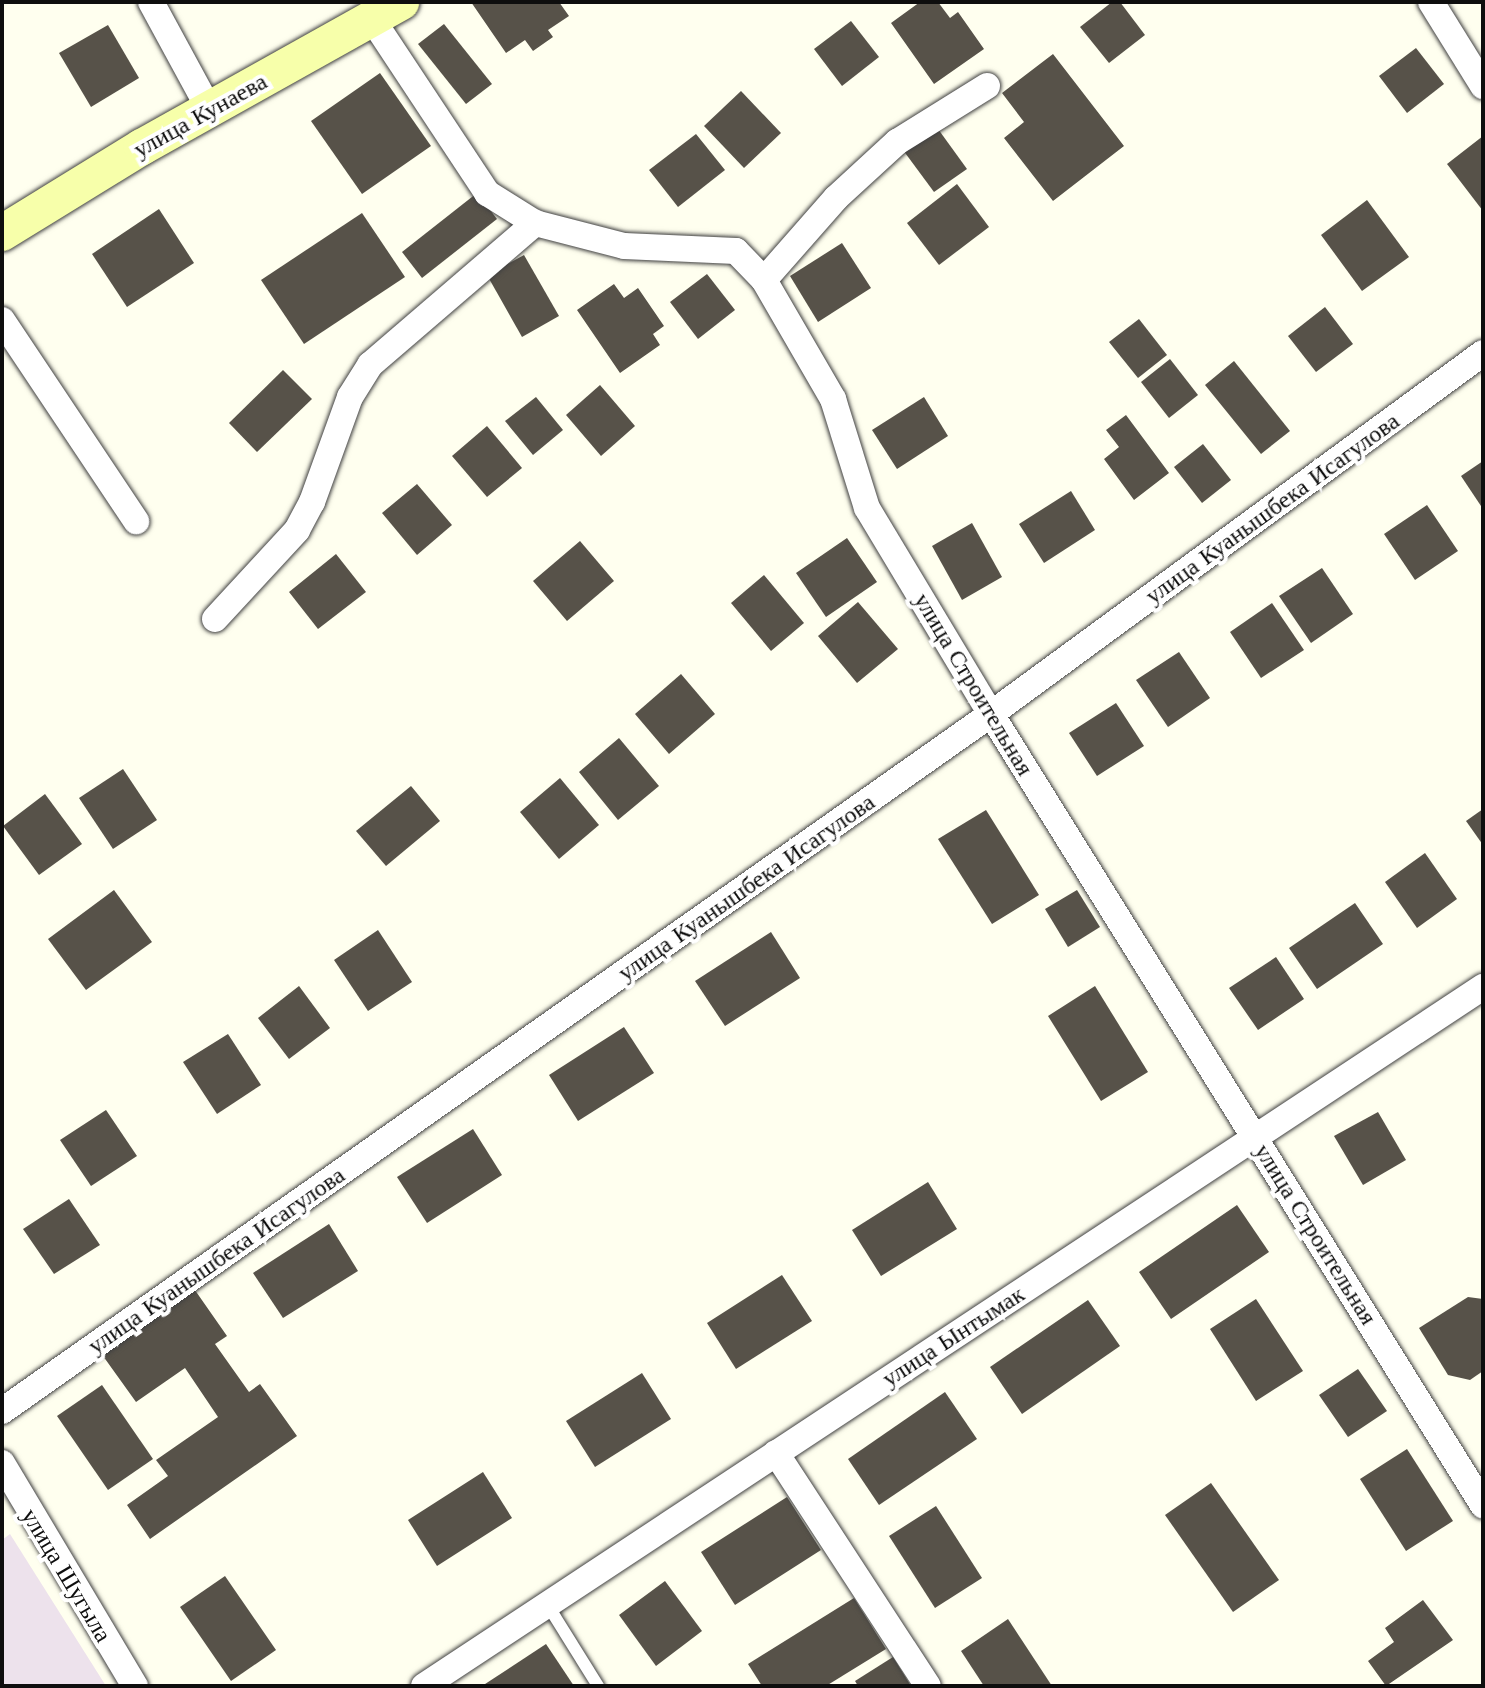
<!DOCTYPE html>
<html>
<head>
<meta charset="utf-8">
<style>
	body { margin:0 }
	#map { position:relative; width:1485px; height:1688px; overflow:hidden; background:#ffffef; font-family:"Libre Baskerville",serif }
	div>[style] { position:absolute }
	.industrial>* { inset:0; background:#ede2ec }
	.building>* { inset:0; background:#575249 }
	.roads { filter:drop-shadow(0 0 2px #414141) drop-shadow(0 0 2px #414141) }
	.service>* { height:12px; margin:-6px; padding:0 6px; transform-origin:6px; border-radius:6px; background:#fff }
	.minor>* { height:26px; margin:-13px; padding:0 13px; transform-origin:13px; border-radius:13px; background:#fff }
	.secondary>* { height:36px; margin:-18px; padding:0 18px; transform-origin:18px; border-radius:18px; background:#f7ffaa }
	span { translate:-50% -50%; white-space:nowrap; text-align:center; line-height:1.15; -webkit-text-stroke:8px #fff; paint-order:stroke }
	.street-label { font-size:24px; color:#0e0e0e }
	.frame { position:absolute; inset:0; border:4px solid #0e0e0e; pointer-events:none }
</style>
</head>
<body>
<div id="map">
	<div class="industrial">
		<i style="clip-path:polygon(10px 1534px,106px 1686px,2px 1686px,2px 1540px)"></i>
	</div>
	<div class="building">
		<i style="clip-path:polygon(471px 2px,559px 2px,569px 16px,548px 30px,553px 37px,533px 51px,525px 40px,506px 53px)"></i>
		<i style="clip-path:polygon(920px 2px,938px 2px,950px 18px,958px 12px,984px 49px,934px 84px,891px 23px)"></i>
		<i style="clip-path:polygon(1112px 2px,1120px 2px,1145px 35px,1109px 63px,1080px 27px)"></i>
		<i style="clip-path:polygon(851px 21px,879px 57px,842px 86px,814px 49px)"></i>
		<i style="clip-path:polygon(444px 24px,492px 84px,466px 104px,418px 44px)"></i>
		<i style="clip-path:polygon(108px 25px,139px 78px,91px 107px,59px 53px)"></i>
		<i style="clip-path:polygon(1416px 48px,1444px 84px,1407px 113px,1379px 76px)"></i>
		<i style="clip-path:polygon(1053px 54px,1124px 146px,1053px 201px,1004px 138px,1024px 122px,1002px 93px)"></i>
		<i style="clip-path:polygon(380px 73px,431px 146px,362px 194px,311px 121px)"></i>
		<i style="clip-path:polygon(741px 91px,781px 133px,744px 168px,704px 126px)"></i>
		<i style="clip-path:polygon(933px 122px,967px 169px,934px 192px,900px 146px)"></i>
		<i style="clip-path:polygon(696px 134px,725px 170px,678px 207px,649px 170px)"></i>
		<i style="clip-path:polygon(1483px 136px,1483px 211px,1447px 164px)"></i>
		<i style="clip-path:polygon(957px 184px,989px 227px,939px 265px,907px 223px)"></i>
		<i style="clip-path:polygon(477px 193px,497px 219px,422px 278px,402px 252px)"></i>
		<i style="clip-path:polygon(1367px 200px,1409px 257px,1362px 291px,1321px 235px)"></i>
		<i style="clip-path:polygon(159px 209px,194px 263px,127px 307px,92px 254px)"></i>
		<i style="clip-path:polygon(362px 213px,405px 277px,304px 344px,261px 280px)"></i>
		<i style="clip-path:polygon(842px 243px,871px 288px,818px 322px,790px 276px)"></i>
		<i style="clip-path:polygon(524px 255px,559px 316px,522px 337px,487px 275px)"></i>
		<i style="clip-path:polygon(707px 274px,735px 310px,698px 339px,670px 302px)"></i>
		<i style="clip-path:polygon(614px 284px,624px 298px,638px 288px,664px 326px,653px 334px,660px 345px,620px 373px,577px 310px)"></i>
		<i style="clip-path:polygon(1325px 307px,1353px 344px,1316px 372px,1288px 336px)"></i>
		<i style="clip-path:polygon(1139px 319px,1167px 355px,1138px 378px,1109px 342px)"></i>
		<i style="clip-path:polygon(1170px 359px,1198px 395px,1169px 418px,1141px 382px)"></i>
		<i style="clip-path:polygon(1234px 361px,1290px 431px,1261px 454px,1205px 385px)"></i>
		<i style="clip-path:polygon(283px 370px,312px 399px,257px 452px,229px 423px)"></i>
		<i style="clip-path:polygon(600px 385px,635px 426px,601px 456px,566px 415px)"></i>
		<i style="clip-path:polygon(536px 397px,563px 430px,533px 455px,505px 421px)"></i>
		<i style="clip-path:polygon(924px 397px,948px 436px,897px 469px,872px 430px)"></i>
		<i style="clip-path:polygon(1126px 415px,1169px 473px,1134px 500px,1104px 459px,1119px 447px,1106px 430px)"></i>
		<i style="clip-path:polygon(487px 426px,522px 468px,487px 497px,452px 456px)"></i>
		<i style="clip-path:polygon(1203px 444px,1231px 480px,1202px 503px,1174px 467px)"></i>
		<i style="clip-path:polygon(1483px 461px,1483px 509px,1461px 476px)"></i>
		<i style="clip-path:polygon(417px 484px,452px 525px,417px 555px,382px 513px)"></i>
		<i style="clip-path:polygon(1071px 491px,1095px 530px,1044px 563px,1019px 524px)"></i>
		<i style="clip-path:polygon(1427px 505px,1458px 551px,1415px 580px,1384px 534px)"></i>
		<i style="clip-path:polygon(972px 523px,1002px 577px,962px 600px,932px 546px)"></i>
		<i style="clip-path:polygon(847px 538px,877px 582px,826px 617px,796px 573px)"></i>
		<i style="clip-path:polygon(580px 541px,614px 581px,567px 621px,533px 581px)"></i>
		<i style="clip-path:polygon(336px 554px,366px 592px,318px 629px,289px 592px)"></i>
		<i style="clip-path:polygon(1322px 568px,1353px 614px,1311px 643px,1279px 596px)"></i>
		<i style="clip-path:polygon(764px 575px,804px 623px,771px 651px,731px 603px)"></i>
		<i style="clip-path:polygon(858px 602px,898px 649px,857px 683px,818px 636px)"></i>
		<i style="clip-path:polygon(1272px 603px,1304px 650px,1261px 678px,1230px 632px)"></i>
		<i style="clip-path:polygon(1179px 652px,1210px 698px,1168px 727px,1136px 680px)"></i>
		<i style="clip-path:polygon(681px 674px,715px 714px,669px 754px,635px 714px)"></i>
		<i style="clip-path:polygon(1116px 703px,1144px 746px,1097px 776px,1069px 733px)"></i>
		<i style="clip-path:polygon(619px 738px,659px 786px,618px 820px,579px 772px)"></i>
		<i style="clip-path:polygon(123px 769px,157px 820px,113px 849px,79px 798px)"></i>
		<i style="clip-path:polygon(560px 778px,599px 825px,559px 859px,520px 812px)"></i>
		<i style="clip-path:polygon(411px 786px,440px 821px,386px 866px,356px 831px)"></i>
		<i style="clip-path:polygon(45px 794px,82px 844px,39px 875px,3px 826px)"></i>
		<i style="clip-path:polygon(1483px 809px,1483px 845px,1466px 821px)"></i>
		<i style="clip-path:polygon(986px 810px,1039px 895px,992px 924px,938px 839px)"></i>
		<i style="clip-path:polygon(1425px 853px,1457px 899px,1417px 928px,1385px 882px)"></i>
		<i style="clip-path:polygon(114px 890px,152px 942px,86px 990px,48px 939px)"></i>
		<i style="clip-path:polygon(1077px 890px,1100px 927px,1068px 947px,1045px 909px)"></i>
		<i style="clip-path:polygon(1355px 903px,1383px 944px,1317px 989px,1289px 948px)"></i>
		<i style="clip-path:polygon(378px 930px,412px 982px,368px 1011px,334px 960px)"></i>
		<i style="clip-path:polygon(771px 932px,800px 978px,725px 1026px,695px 981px)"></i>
		<i style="clip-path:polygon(1276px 957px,1304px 999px,1258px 1030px,1229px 988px)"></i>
		<i style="clip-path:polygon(299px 986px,330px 1028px,289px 1059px,258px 1018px)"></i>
		<i style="clip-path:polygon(1095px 986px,1148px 1072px,1101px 1101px,1048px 1016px)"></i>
		<i style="clip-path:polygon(624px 1027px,654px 1073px,578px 1121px,549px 1075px)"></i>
		<i style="clip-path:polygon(228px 1034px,261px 1085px,217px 1114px,183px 1062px)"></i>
		<i style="clip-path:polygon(106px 1110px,137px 1156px,91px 1186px,60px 1140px)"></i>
		<i style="clip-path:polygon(1378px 1112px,1406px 1160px,1363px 1185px,1334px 1136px)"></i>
		<i style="clip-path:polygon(473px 1129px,502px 1175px,427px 1223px,397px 1177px)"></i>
		<i style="clip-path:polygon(928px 1182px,957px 1229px,881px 1276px,852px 1230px)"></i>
		<i style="clip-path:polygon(69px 1199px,100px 1245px,54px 1274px,23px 1229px)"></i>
		<i style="clip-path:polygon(1237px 1205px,1269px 1252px,1171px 1319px,1139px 1272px)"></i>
		<i style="clip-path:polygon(329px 1224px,358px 1271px,283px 1318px,253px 1273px)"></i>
		<i style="clip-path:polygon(782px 1275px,812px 1321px,736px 1369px,707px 1323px)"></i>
		<i style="clip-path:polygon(190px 1283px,227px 1336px,215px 1344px,249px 1392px,260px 1384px,297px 1436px,150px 1539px,127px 1505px,168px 1476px,156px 1460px,218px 1417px,185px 1368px,136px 1402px,98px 1349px)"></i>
		<i style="clip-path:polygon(1468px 1297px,1483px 1299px,1483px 1371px,1470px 1380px,1448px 1375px,1419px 1328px)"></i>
		<i style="clip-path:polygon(1256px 1299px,1303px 1371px,1256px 1401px,1210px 1329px)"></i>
		<i style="clip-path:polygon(1088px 1300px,1120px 1346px,1022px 1414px,990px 1367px)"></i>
		<i style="clip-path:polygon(1358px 1369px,1387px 1411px,1348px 1437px,1319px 1395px)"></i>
		<i style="clip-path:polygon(642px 1373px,671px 1419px,595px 1467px,566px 1421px)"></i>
		<i style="clip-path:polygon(102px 1385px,153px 1459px,108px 1490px,57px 1416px)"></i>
		<i style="clip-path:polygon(945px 1392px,977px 1439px,879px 1505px,848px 1459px)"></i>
		<i style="clip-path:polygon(1407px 1449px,1453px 1521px,1406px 1551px,1360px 1479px)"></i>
		<i style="clip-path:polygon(483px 1472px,512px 1518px,437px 1566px,408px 1520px)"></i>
		<i style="clip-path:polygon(1211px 1483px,1279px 1580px,1233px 1612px,1165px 1515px)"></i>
		<i style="clip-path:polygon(787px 1497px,821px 1550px,735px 1605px,701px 1552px)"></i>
		<i style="clip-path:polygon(936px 1506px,982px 1578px,935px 1608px,889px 1536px)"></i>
		<i style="clip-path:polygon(225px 1576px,276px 1650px,231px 1681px,180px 1607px)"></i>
		<i style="clip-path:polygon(665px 1581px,702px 1631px,656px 1666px,619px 1615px)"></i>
		<i style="clip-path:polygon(854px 1598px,886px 1649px,826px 1686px,762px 1686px,748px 1664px)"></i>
		<i style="clip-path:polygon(1423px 1600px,1453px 1640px,1386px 1686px,1368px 1661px,1394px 1642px,1385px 1628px)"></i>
		<i style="clip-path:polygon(1008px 1619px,1052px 1686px,984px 1686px,961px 1651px)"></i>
		<i style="clip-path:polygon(546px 1644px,574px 1686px,482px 1686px)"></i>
		<i style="clip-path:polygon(893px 1657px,911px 1686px,858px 1686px,855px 1681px)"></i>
	</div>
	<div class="roads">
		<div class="service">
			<i style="left:547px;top:1604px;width:97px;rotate:58.1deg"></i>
		</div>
		<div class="minor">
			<i style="left:151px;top:2px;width:122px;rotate:61.5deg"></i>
			<i style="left:1431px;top:2px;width:99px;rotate:58.2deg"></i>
			<i style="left:372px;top:19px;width:209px;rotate:56.5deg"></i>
			<i style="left:487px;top:193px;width:57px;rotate:32deg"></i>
			<i style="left:535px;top:223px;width:92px;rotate:14.5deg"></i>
			<i style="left:624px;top:246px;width:112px;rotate:2.6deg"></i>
			<i style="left:736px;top:251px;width:40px;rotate:46deg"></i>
			<i style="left:764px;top:280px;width:138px;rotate:59.9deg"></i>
			<i style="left:833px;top:399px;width:114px;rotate:72.7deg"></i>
			<i style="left:867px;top:508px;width:240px;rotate:59deg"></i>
			<i style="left:991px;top:714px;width:932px;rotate:58.12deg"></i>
			<i style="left:764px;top:280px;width:109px;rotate:-48.7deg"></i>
			<i style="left:836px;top:198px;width:83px;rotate:-42.6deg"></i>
			<i style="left:897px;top:142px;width:106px;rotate:-31.9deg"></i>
			<i style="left:2px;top:320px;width:242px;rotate:56.3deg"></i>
			<i style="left:215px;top:619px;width:121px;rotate:-47.3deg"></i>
			<i style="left:297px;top:530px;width:32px;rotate:-62deg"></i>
			<i style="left:312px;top:502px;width:112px;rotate:-70.1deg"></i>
			<i style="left:350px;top:397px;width:38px;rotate:-58deg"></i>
			<i style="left:370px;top:365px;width:218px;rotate:-40.7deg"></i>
			<i style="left:2px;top:1411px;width:1210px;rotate:-35.17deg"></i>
			<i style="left:991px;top:714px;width:610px;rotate:-36.27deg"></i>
			<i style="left:776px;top:1453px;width:278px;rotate:56.9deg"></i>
			<i style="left:2px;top:1463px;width:260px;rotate:59.2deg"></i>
			<i style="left:424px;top:1686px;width:1269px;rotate:-33.43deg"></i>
		</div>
		<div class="secondary">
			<i style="left:2px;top:233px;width:164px;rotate:-31.6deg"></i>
			<i style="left:142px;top:147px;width:297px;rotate:-29.2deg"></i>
		</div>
	</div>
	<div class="street-label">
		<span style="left:200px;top:115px;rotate:-29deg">улица Кунаева</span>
		<span style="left:1272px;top:508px;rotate:-36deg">улица Куанышбека Исагулова</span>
		<span style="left:974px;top:684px;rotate:59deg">улица Строительная</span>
		<span style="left:746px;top:887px;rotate:-35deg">улица Куанышбека Исагулова</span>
		<span style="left:1316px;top:1234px;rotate:58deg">улица Строительная</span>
		<span style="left:216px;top:1260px;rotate:-35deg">улица Куанышбека Исагулова</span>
		<span style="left:953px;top:1336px;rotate:-33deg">улица Ынтымак</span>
		<span style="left:67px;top:1575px;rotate:59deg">улица Шугыла</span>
	</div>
	<div class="frame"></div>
</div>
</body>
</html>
